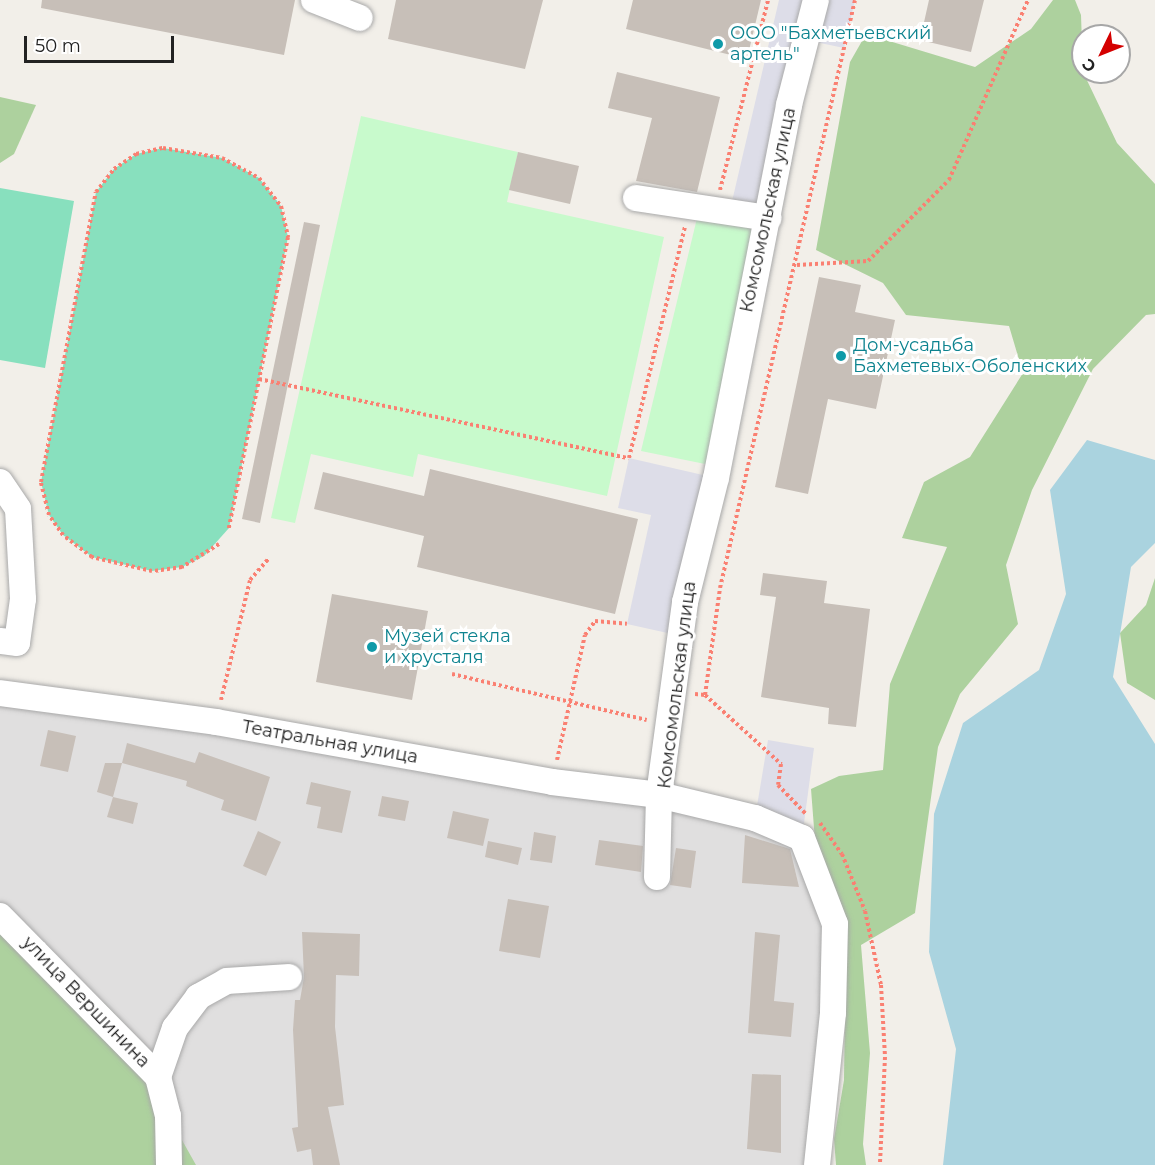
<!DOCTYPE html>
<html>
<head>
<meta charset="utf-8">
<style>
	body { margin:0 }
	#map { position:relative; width:1155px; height:1165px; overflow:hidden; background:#f2efe9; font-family:Montserrat,sans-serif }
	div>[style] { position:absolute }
	.residential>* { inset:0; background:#e0dfdf }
	.forest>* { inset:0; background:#add19e }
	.park>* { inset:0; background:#c8facc }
	.pitch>* { inset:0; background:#88e0be }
	.plaza>* { inset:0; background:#dddde8 }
	.water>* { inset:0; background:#aad3df }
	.building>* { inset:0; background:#c7bfb8 }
	.path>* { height:4px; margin-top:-2px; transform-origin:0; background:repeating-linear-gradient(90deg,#fa8072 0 3px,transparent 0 6px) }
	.roads { filter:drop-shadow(0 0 2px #a9a9a9) drop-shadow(0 0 2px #a9a9a9) }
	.minor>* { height:26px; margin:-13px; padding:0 13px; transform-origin:13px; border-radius:13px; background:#fff }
	.dots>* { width:16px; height:16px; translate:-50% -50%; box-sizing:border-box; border:3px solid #fff; border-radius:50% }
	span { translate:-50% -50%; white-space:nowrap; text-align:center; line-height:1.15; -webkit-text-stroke:6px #fff; paint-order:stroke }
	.culture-label { font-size:18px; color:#0d838f }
	.left { translate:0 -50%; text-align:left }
	.street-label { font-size:18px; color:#222 }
	.north { position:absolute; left:1071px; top:24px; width:60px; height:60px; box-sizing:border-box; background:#fff; border:2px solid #a7a7a7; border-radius:50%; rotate:227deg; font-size:16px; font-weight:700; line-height:24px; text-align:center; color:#222 }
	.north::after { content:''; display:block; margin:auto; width:21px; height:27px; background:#d40000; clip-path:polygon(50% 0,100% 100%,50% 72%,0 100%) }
	.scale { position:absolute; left:24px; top:36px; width:150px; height:27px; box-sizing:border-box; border:3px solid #222; border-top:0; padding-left:8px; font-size:18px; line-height:21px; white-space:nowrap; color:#222; -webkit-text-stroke:4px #fff; paint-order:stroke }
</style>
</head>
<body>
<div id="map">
	<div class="residential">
		<i style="clip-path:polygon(0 693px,659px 795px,802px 838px,835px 924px,826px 1165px,195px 1165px,0 916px)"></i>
	</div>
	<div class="forest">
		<i style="clip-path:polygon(1053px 0,1075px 0,1081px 15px,1083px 72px,1117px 143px,1155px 184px,1155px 314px,1146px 315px,1093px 369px,1032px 490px,1006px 565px,1018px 624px,960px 694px,938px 747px,915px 913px,861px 945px,870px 1053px,863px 1144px,866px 1165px,836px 1165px,834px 1139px,844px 1080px,846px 929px,815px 841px,811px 789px,839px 776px,883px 770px,890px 684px,947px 547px,902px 538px,924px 482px,970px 457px,1023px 373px,1009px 326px,906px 315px,883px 283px,816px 250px,850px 62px,866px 34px,975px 67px,1031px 29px)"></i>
		<i style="clip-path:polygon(0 97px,36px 105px,14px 154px,0 163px)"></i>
		<i style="clip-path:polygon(1155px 578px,1155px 700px,1127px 683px,1120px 633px,1146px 605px)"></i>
		<i style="clip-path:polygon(0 925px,20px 946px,104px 1003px,159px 1060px,156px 1094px,196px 1165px,0 1165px)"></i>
	</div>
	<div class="park">
		<i style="clip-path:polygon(361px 116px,518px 152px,507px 202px,664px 237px,607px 496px,418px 454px,413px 477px,311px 454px,295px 523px,271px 518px)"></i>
		<i style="clip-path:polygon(698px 214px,766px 230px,715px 466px,641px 451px)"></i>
	</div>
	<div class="pitch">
		<i style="clip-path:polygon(163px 148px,222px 158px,259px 178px,281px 206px,288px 237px,229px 528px,204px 556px,182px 567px,152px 571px,92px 557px,63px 535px,49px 515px,41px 482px,96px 192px,114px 169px,136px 154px)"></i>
		<i style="clip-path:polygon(0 188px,74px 201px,45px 368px,0 360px)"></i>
	</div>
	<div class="plaza">
		<i style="clip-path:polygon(779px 0,855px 0,844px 48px,806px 40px,768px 218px,730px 210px)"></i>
		<i style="clip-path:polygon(629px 458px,716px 478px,681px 636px,627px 624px,651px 515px,618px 508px)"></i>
		<i style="clip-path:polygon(768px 740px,814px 748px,802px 838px,755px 818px)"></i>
	</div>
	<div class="water">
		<i style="clip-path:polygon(1087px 440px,1155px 460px,1155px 543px,1131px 567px,1113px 677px,1155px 744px,1155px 1165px,943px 1165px,956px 1049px,929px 952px,934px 814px,963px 723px,1039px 670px,1066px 594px,1050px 490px)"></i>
	</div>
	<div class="building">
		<i style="clip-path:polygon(42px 0,295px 0,284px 55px,41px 8px)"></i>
		<i style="clip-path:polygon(396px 0,543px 0,525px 69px,388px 39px)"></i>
		<i style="clip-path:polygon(633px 0,761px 0,747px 59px,626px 29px)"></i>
		<i style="clip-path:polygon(929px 0,984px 0,971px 52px,920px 40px)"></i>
		<i style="clip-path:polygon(617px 72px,720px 97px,697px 192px,636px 181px,652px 118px,608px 108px)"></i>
		<i style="clip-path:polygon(518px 152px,579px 166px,570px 204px,509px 190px)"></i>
		<i style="clip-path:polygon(304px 222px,320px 225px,260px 523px,242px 519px)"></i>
		<i style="clip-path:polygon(819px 277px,861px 285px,855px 312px,895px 320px,876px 409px,828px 399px,808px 494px,775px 487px)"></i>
		<i style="clip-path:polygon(430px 469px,638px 519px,615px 614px,417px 567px,424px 536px,314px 509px,323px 472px,424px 496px)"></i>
		<i style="clip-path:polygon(763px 573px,827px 581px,824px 603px,870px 609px,856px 727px,828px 724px,829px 708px,761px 697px,776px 597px,760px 595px)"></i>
		<i style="clip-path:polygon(332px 594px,428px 611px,412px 700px,316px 682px)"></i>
		<i style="clip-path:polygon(48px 730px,76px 736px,68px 772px,40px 766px)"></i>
		<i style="clip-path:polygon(127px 743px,195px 763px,199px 752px,270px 777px,256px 821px,221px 810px,224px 800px,186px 786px,187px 781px,122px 763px)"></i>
		<i style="clip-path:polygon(105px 763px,122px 763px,113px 797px,97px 792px)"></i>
		<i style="clip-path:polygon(311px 782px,351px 791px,342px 833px,317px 828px,321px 807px,306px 804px)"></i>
		<i style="clip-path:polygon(382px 796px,409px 801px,405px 821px,378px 816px)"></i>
		<i style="clip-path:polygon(113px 797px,138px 803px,133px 824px,107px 817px)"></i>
		<i style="clip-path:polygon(453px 811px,489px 819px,483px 846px,447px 838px)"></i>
		<i style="clip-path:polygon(258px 831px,281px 842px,266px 876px,243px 866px)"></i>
		<i style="clip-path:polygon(534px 832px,556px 836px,552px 863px,530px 860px)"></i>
		<i style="clip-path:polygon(745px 835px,790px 849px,799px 887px,742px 883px)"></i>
		<i style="clip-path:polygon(599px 840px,643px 846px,641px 872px,595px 865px)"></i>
		<i style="clip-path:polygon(488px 841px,522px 848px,518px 865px,485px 857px)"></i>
		<i style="clip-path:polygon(676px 848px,696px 851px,691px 888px,670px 885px)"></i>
		<i style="clip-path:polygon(508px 899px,549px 906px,540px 958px,499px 951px)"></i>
		<i style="clip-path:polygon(302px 932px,360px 934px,359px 976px,336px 975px,335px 1027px,344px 1105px,328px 1107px,340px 1165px,313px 1165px,311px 1149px,297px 1152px,292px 1128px,298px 1127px,293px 1030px,295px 1000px,300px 1000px,304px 977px)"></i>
		<i style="clip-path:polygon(755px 932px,780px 935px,774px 1001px,794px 1003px,791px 1037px,748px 1033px)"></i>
		<i style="clip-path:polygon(752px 1074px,781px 1075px,781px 1153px,747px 1149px)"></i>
	</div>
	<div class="path">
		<i style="left:720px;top:190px;width:196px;rotate:-75.8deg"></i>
		<i style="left:797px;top:265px;width:71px;rotate:-3.2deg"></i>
		<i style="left:868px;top:261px;width:115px;rotate:-45deg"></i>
		<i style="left:949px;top:180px;width:197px;rotate:-66.3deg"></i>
		<i style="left:259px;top:379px;width:378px;rotate:12.1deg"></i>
		<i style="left:629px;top:458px;width:239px;rotate:-76.4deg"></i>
		<i style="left:219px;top:544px;width:44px;rotate:148.1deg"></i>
		<i style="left:182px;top:567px;width:30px;rotate:172deg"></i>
		<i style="left:152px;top:571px;width:62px;rotate:-166.9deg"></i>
		<i style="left:92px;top:557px;width:36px;rotate:-143deg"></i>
		<i style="left:63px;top:535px;width:24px;rotate:-125deg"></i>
		<i style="left:49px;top:515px;width:34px;rotate:-104deg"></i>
		<i style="left:41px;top:482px;width:295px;rotate:-79.3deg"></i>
		<i style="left:96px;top:192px;width:29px;rotate:-52deg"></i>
		<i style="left:114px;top:169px;width:27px;rotate:-34deg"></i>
		<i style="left:136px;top:154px;width:28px;rotate:-13deg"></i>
		<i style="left:163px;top:148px;width:60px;rotate:9.6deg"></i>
		<i style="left:222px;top:158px;width:42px;rotate:28.4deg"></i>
		<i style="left:259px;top:178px;width:36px;rotate:52deg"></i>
		<i style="left:281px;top:206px;width:32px;rotate:77deg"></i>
		<i style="left:288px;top:237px;width:297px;rotate:101.5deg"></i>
		<i style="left:452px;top:674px;width:200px;rotate:13.3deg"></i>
		<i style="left:695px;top:694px;width:10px;rotate:6deg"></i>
		<i style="left:705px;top:695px;width:103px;rotate:42.2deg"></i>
		<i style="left:781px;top:764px;width:21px;rotate:98deg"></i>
		<i style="left:778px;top:785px;width:40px;rotate:46deg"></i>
		<i style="left:705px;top:695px;width:108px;rotate:-82deg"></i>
		<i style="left:720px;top:588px;width:603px;rotate:-77.07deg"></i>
		<i style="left:221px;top:700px;width:123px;rotate:-76.4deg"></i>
		<i style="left:250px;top:580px;width:28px;rotate:-49deg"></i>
		<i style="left:557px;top:760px;width:128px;rotate:-77.4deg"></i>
		<i style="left:585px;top:635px;width:17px;rotate:-54deg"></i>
		<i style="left:595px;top:621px;width:32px;rotate:5deg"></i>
		<i style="left:820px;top:823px;width:38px;rotate:55deg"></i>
		<i style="left:842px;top:854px;width:61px;rotate:68deg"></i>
		<i style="left:865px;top:911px;width:76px;rotate:77.8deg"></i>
		<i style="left:881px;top:985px;width:72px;rotate:86.8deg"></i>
		<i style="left:885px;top:1057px;width:108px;rotate:92.7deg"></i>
	</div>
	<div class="roads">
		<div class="minor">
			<i style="left:314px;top:0;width:49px;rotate:21.4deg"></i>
			<i style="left:636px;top:198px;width:134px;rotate:8.6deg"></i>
			<i style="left:0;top:482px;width:32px;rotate:56deg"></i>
			<i style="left:18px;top:509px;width:90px;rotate:86.8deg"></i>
			<i style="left:23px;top:599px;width:44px;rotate:97.8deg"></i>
			<i style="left:17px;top:643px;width:17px;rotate:-173deg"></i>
			<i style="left:0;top:693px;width:218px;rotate:7.6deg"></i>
			<i style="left:216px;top:722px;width:341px;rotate:10.1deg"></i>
			<i style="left:552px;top:782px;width:108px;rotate:6.9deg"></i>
			<i style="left:659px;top:795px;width:99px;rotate:13.5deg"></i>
			<i style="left:755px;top:818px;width:51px;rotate:23.1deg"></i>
			<i style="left:802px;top:838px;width:92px;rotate:69deg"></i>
			<i style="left:835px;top:924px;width:89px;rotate:91.3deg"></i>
			<i style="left:833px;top:1013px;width:153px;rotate:96deg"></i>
			<i style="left:657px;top:877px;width:82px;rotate:-88.6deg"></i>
			<i style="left:659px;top:795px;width:195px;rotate:-82.3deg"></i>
			<i style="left:685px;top:602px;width:128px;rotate:-76deg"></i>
			<i style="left:716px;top:478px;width:380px;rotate:-78.9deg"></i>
			<i style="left:789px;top:105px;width:108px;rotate:-75.6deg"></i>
			<i style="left:0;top:916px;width:226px;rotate:45.5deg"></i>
			<i style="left:158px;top:1077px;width:40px;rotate:75.6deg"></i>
			<i style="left:168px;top:1116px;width:49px;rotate:88.8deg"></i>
			<i style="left:158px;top:1077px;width:52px;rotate:-70.9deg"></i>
			<i style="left:175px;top:1028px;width:39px;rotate:-53deg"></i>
			<i style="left:198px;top:997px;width:33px;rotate:-29deg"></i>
			<i style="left:227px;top:981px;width:62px;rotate:-3.7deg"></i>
		</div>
	</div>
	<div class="dots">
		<i style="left:718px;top:44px;background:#0f9aa8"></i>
		<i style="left:841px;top:356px;background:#0f9aa8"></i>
		<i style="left:372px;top:647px;background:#0f9aa8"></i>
	</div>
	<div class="culture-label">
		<span class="left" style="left:730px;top:44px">ООО "Бахметьевский<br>артель"</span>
		<span class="left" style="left:853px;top:356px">Дом-усадьба<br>Бахметевых-Оболенских</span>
		<span class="left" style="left:384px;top:647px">Музей стекла<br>и хрусталя</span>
	</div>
	<div class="street-label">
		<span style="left:768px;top:210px;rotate:-78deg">Комсомольская улица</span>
		<span style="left:677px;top:685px;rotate:-83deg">Комсомольская улица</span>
		<span style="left:330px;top:742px;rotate:10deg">Театральная улица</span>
		<span style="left:86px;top:1002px;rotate:46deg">улица Вершинина</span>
	</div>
	<div class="north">С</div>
	<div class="scale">50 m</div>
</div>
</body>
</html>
